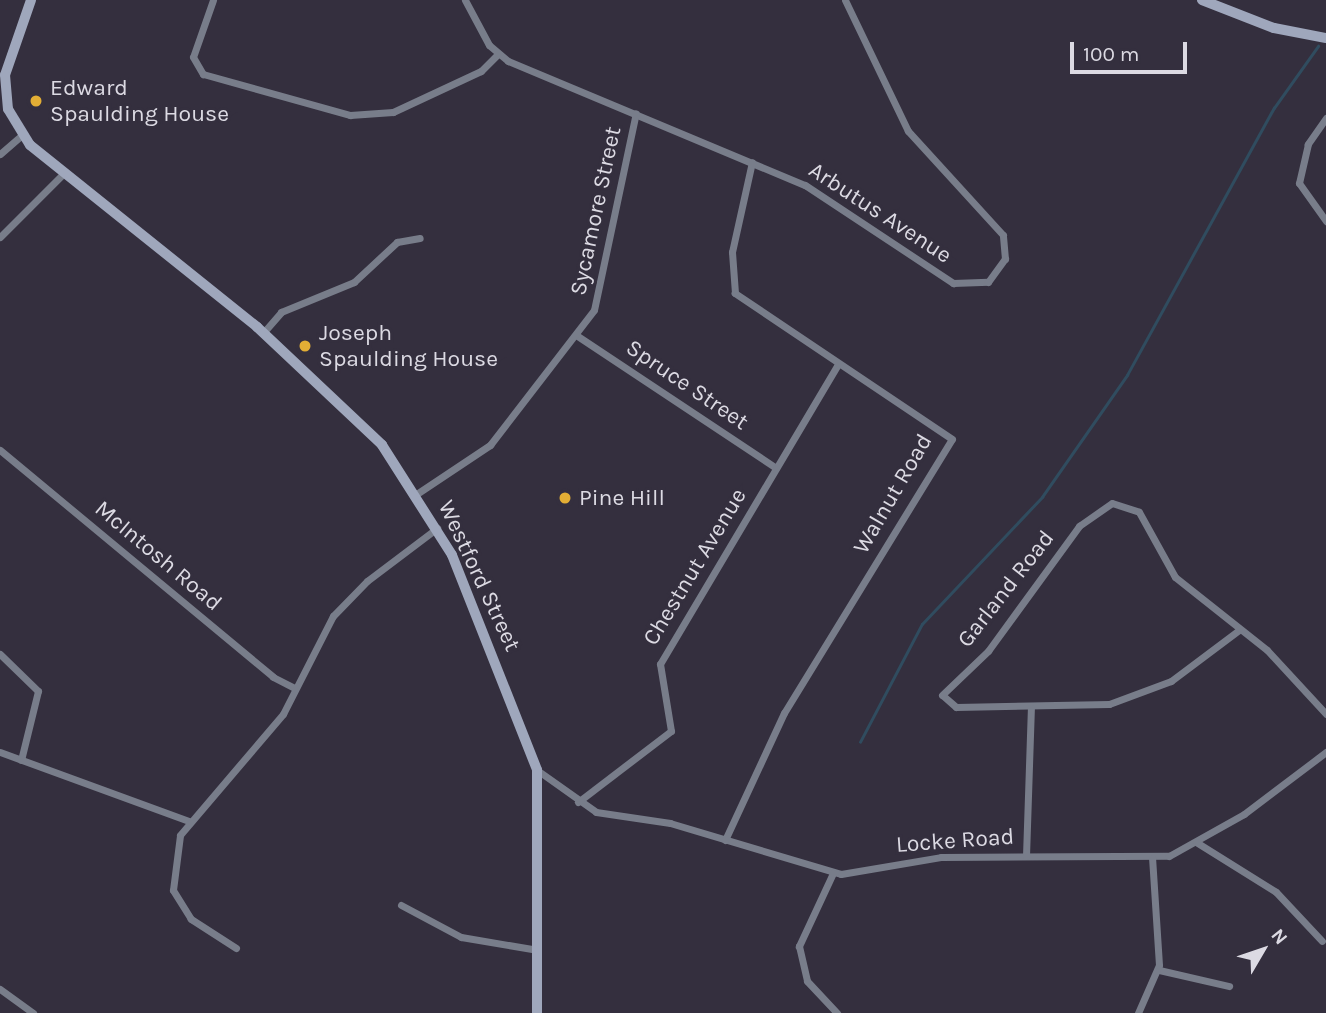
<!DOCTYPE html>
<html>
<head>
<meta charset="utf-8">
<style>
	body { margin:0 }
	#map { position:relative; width:1326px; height:1013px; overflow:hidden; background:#342f3e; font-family:Karla,sans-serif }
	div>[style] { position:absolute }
	.stream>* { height:2.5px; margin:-1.25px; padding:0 1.25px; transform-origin:1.25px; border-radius:1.25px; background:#304c5f }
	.street>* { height:7px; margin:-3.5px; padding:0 3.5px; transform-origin:3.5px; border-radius:3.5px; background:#787d8a }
	.secondary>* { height:10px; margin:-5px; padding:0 5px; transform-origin:5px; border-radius:5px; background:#9fa7bc }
	.dots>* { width:19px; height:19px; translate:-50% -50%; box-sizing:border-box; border:4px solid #342f3e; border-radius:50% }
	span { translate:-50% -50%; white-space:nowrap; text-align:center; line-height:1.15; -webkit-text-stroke:6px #342f3e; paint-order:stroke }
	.poi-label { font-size:23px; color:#dcdae3 }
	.left { translate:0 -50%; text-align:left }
	.street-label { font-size:23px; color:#dcdae3 }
	.north { position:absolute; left:1228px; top:915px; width:70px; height:70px; -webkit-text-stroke:5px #342f3e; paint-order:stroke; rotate:51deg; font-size:19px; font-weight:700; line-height:28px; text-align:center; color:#dcdae3 }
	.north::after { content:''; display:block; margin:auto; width:24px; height:32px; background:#dcdae3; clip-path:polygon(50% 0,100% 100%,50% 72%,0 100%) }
	.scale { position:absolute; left:1070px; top:42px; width:117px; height:32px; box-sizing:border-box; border:4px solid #dcdae3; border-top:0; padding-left:9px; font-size:21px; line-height:24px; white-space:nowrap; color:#dcdae3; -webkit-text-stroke:5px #342f3e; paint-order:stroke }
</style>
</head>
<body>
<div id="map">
	<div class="stream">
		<i style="left:860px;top:742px;width:133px;rotate:-62.3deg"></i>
		<i style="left:922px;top:624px;width:175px;rotate:-46.6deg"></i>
		<i style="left:1042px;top:497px;width:149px;rotate:-55.1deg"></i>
		<i style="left:1127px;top:375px;width:305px;rotate:-61.2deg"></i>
		<i style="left:1274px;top:108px;width:76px;rotate:-54.6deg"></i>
	</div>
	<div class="street">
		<i style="left:213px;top:0;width:60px;rotate:109.3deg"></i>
		<i style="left:193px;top:57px;width:20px;rotate:60deg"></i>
		<i style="left:203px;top:74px;width:153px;rotate:15.6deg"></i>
		<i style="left:350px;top:115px;width:43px;rotate:-4deg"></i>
		<i style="left:393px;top:112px;width:97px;rotate:-25deg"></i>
		<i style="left:481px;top:71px;width:24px;rotate:-45deg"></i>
		<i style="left:465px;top:0;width:51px;rotate:61.9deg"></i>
		<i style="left:489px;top:45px;width:25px;rotate:40deg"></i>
		<i style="left:508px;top:61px;width:322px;rotate:22.7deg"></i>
		<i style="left:805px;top:185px;width:178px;rotate:33.5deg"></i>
		<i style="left:953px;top:283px;width:35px;rotate:-2deg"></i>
		<i style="left:988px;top:282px;width:29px;rotate:-54deg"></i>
		<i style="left:1005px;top:259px;width:24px;rotate:-95deg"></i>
		<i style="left:1003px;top:235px;width:141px;rotate:-132.4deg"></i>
		<i style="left:908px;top:131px;width:145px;rotate:-115.7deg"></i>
		<i style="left:1326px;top:118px;width:32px;rotate:125deg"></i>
		<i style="left:1308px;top:144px;width:40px;rotate:103deg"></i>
		<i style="left:1299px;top:183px;width:47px;rotate:54.6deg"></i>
		<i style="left:0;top:154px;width:30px;rotate:-41deg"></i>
		<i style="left:0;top:237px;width:89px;rotate:-45deg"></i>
		<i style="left:263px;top:333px;width:28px;rotate:-49deg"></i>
		<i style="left:281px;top:312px;width:79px;rotate:-22.3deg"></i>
		<i style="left:354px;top:282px;width:59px;rotate:-42.9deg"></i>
		<i style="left:397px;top:242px;width:23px;rotate:-10deg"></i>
		<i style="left:576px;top:335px;width:240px;rotate:33.6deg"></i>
		<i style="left:0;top:450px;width:355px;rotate:39.7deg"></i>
		<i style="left:273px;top:677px;width:25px;rotate:27deg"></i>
		<i style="left:418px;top:493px;width:87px;rotate:-33.7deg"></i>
		<i style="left:490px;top:445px;width:170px;rotate:-52.4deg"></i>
		<i style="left:594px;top:310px;width:201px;rotate:-78deg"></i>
		<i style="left:1239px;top:630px;width:85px;rotate:143.1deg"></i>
		<i style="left:1171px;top:681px;width:66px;rotate:159.6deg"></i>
		<i style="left:1109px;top:704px;width:153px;rotate:178.9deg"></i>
		<i style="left:956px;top:707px;width:18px;rotate:-139deg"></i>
		<i style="left:942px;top:695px;width:64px;rotate:-43.7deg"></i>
		<i style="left:988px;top:651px;width:155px;rotate:-53.9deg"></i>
		<i style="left:1079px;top:526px;width:40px;rotate:-34.9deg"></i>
		<i style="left:1112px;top:503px;width:28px;rotate:18deg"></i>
		<i style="left:1139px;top:512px;width:74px;rotate:61deg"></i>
		<i style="left:1175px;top:577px;width:117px;rotate:38.4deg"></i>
		<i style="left:1267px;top:650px;width:87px;rotate:47.3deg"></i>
		<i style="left:0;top:654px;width:53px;rotate:44.2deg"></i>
		<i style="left:38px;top:691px;width:71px;rotate:103.8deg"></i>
		<i style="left:0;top:752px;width:201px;rotate:20.1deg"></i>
		<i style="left:537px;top:770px;width:72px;rotate:35.4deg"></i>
		<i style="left:596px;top:812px;width:75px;rotate:8.5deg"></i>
		<i style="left:670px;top:823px;width:178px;rotate:16.6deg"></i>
		<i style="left:841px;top:874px;width:101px;rotate:-9.6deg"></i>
		<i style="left:941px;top:857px;width:228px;rotate:-0.3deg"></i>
		<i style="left:1169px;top:856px;width:86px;rotate:-29.2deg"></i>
		<i style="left:1244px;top:814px;width:103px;rotate:-37.1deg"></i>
		<i style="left:578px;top:802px;width:117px;rotate:-37.4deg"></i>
		<i style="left:671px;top:731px;width:68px;rotate:-99.3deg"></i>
		<i style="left:660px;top:664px;width:349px;rotate:-59.3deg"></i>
		<i style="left:725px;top:840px;width:140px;rotate:-65.1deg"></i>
		<i style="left:784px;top:713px;width:321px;rotate:-58.5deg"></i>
		<i style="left:952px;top:439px;width:262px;rotate:-146.1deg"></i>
		<i style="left:735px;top:293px;width:41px;rotate:-94.2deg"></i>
		<i style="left:732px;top:252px;width:92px;rotate:-77.5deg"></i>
		<i style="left:1196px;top:842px;width:94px;rotate:32deg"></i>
		<i style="left:1276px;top:892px;width:67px;rotate:46.8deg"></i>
		<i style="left:1026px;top:856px;width:148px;rotate:-88.1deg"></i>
		<i style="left:833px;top:873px;width:81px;rotate:115deg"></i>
		<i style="left:799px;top:946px;width:36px;rotate:77deg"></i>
		<i style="left:807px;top:981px;width:44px;rotate:46.8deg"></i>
		<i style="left:401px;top:905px;width:68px;rotate:28.1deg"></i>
		<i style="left:461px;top:937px;width:78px;rotate:9.6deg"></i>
		<i style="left:236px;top:948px;width:54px;rotate:-147.2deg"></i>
		<i style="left:191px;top:919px;width:34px;rotate:-122deg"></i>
		<i style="left:173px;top:890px;width:55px;rotate:-82.7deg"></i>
		<i style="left:180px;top:835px;width:159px;rotate:-49.6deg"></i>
		<i style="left:283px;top:714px;width:110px;rotate:-63deg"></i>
		<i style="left:333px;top:616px;width:49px;rotate:-45.8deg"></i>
		<i style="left:367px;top:581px;width:88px;rotate:-37.1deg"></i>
		<i style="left:1159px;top:970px;width:72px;rotate:12.9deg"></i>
		<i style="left:0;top:989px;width:41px;rotate:36deg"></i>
		<i style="left:1138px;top:1013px;width:52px;rotate:-66.4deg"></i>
		<i style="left:1159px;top:965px;width:107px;rotate:-93.7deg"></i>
	</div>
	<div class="secondary">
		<i style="left:31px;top:0;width:79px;rotate:109.1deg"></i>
		<i style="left:5px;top:75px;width:34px;rotate:85deg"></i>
		<i style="left:8px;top:109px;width:42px;rotate:58.6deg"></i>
		<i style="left:30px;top:145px;width:291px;rotate:38.7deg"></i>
		<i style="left:257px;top:327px;width:172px;rotate:43.3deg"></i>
		<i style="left:382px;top:445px;width:130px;rotate:57.5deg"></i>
		<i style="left:452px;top:555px;width:231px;rotate:68.4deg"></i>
		<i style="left:537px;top:770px;width:243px;rotate:90deg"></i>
		<i style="left:1202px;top:0;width:77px;rotate:21.3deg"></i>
		<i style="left:1274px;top:28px;width:53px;rotate:10.9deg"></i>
	</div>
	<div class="dots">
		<i style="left:36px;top:101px;background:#e3ae35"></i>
		<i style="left:305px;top:346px;background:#e3ae35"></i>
		<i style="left:565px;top:498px;background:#e3ae35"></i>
	</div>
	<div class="poi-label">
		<span class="left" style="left:50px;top:101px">Edward<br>Spaulding House</span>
		<span class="left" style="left:319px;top:346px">Joseph<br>Spaulding House</span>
		<span class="left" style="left:579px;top:498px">Pine Hill</span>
	</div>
	<div class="street-label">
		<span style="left:596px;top:211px;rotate:-78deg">Sycamore Street</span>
		<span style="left:880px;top:213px;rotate:33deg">Arbutus Avenue</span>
		<span style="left:687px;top:385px;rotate:34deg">Spruce Street</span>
		<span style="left:893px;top:494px;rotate:-60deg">Walnut Road</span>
		<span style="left:158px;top:556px;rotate:40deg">McIntosh Road</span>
		<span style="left:695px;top:567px;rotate:-59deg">Chestnut Avenue</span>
		<span style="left:479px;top:576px;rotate:65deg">Westford Street</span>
		<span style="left:1006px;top:589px;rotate:-52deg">Garland Road</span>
		<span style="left:955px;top:841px;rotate:-4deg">Locke Road</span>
	</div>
	<div class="north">N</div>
	<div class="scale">100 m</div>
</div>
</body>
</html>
